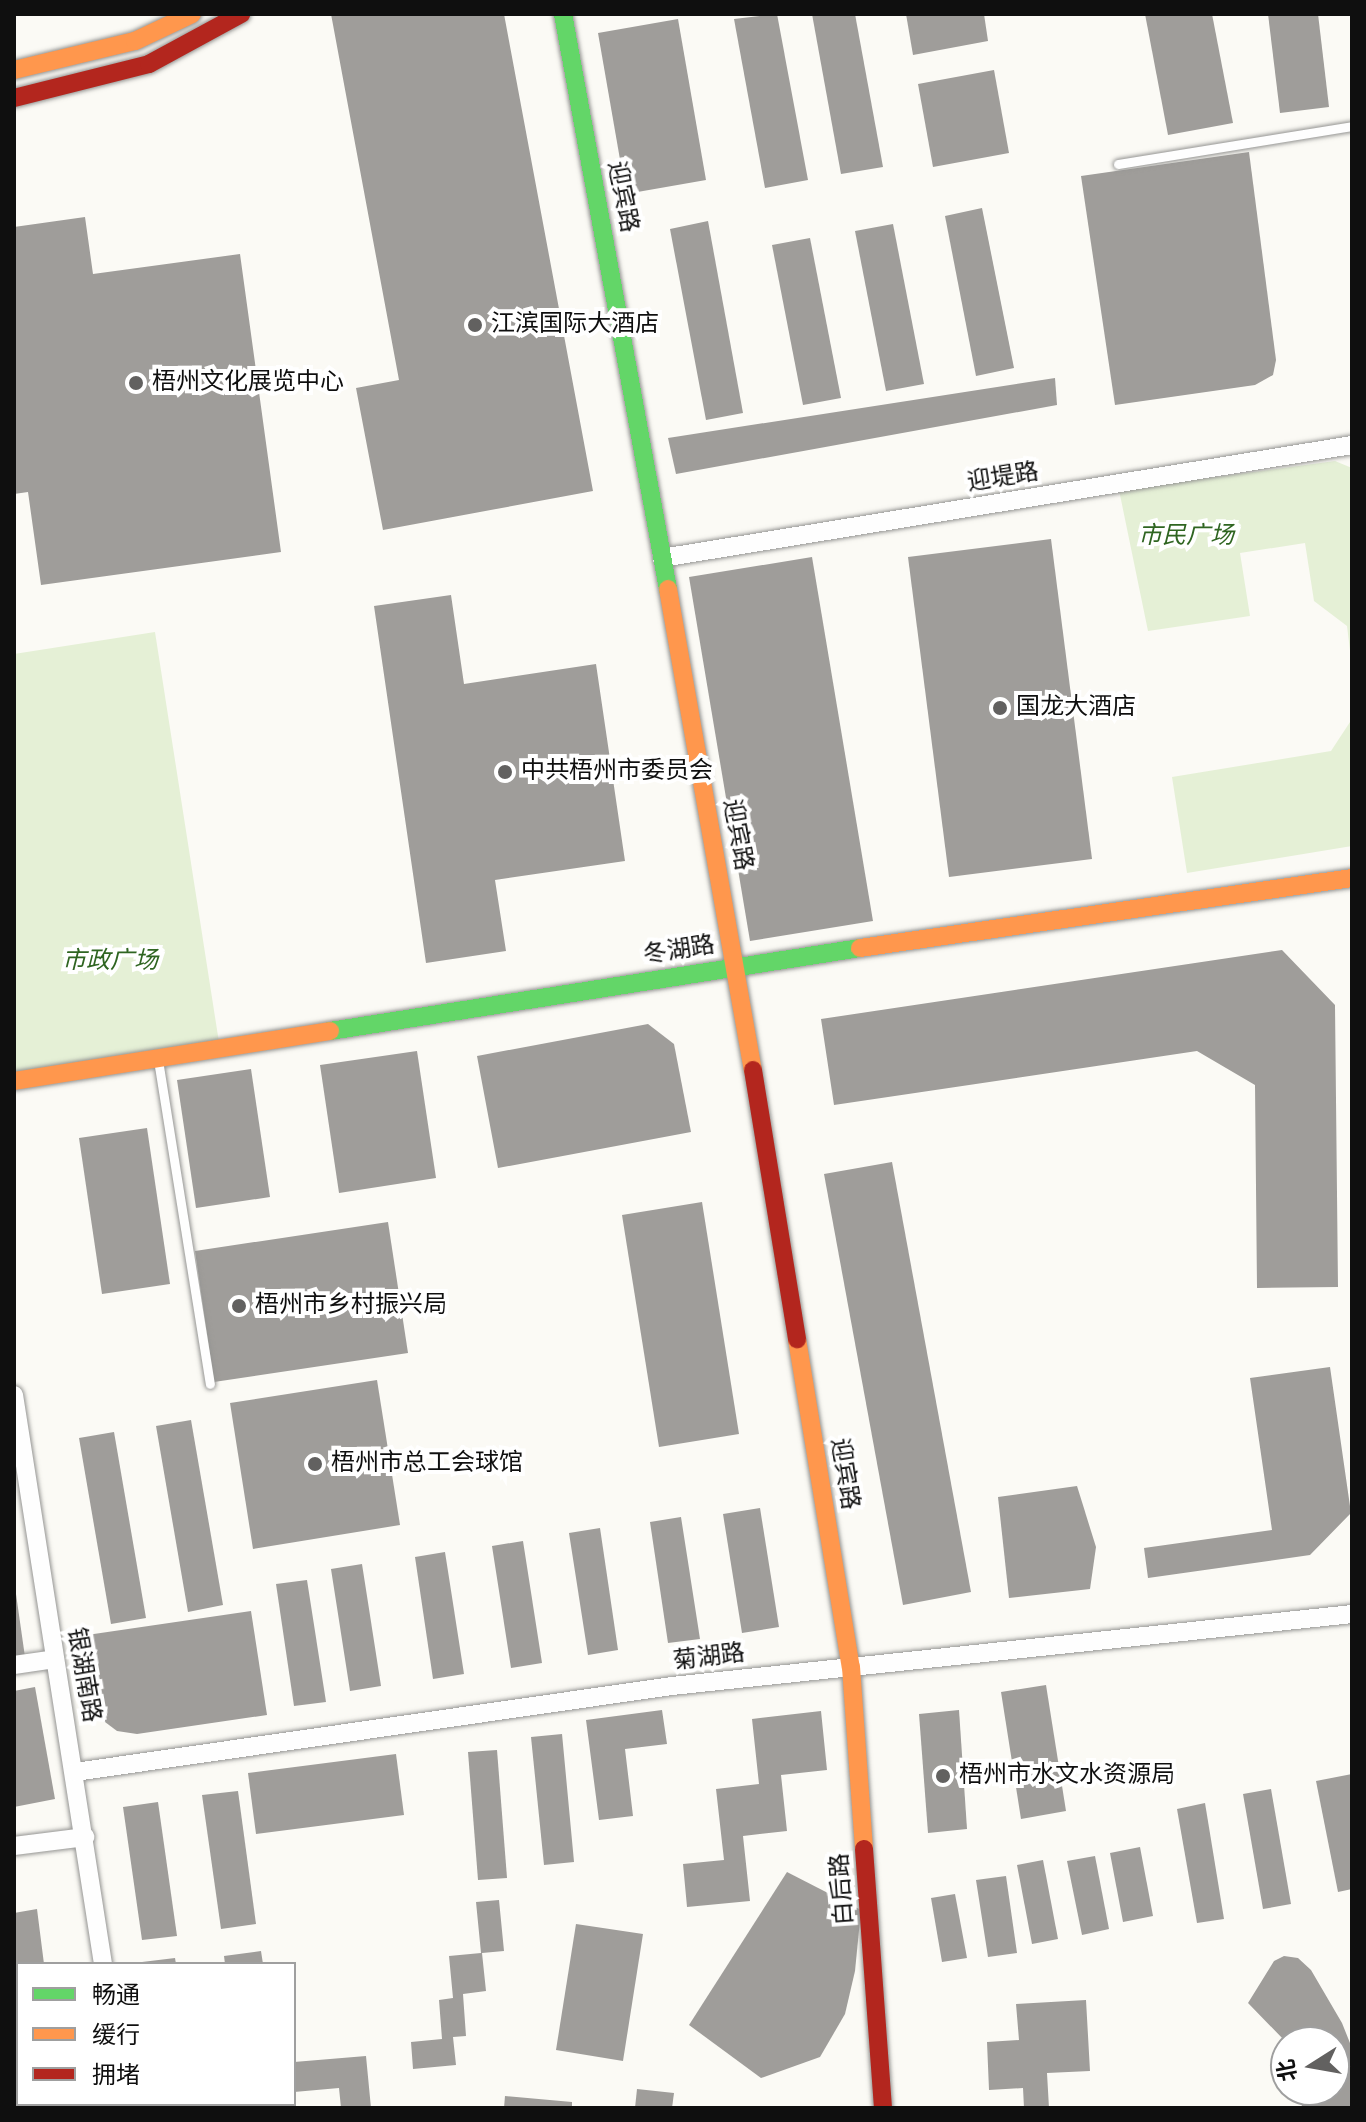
<!DOCTYPE html>
<html>
<head>
<meta charset="utf-8">
<style>
	body { margin:0 }
	#map { position:relative; width:1366px; height:2122px; overflow:hidden; background:#fbfaf5; font-family:Spectral,"Noto Sans SC",serif }
	div>[style] { position:absolute }
	.green>* { inset:0; background:#e5f0d6 }
	.building>* { inset:0; background:#9f9d9a }
	.roads { filter:drop-shadow(0 0 2px #959593) drop-shadow(0 0 2px #959593) }
	.lane>* { height:9px; margin:-4.5px; padding:0 4.5px; transform-origin:4.5px; border-radius:4.5px; background:#fefefe }
	.street>* { height:18px; margin:-9px; padding:0 9px; transform-origin:9px; border-radius:9px; background:#fefefe }
	.fast>* { height:18px; margin:-9px; padding:0 9px; transform-origin:9px; border-radius:9px; background:#63d668 }
	.slow>* { height:18px; margin:-9px; padding:0 9px; transform-origin:9px; border-radius:9px; background:#ff974d }
	.jam>* { height:18px; margin:-9px; padding:0 9px; transform-origin:9px; border-radius:9px; background:#b3261e }
	.dots>* { width:22px; height:22px; translate:-50% -50%; box-sizing:border-box; border:4px solid #fff; border-radius:50% }
	span { translate:-50% -50%; white-space:nowrap; text-align:center; line-height:1.15; -webkit-text-stroke:8px #fff; paint-order:stroke }
	.street-label { font-size:24px; color:#0f0f0f }
	.poi-label { font-size:24px; color:#0f0f0f }
	.left { translate:0 -50%; text-align:left }
	.park-label { font-size:24px; color:#2f6521; font-style:italic }
	.frame { position:absolute; inset:0; border:16px solid #0f0f0f; pointer-events:none }
	.legend { position:absolute; left:16px; top:1962px; width:280px; height:144px; box-sizing:border-box; background:#fff; border:2px solid #9f9f9f; margin:0; padding:10px 14px; list-style:none; font-size:24px; color:#0f0f0f }
	.legend li { display:flex; align-items:center; gap:16px; height:40px }
	.legend b { width:40px; border:2px solid #9f9f9f }
	.north { position:absolute; left:1270px; top:2026px; width:80px; height:80px; box-sizing:border-box; background:#fff; border:2px solid #9f9f9f; border-radius:50%; rotate:259deg; font-size:22px; font-weight:700; line-height:32px; text-align:center; color:#0f0f0f }
	.north::after { content:''; display:block; margin:auto; width:28px; height:36px; background:#626160; clip-path:polygon(50% 0,100% 100%,50% 72%,0 100%) }
</style>
</head>
<body>
<div id="map">
	<div class="green">
		<i style="clip-path:polygon(1335px 461px,1352px 468px,1352px 667px,1347px 626px,1314px 601px,1305px 543px,1240px 553px,1250px 616px,1148px 631px,1119px 490px)"></i>
		<i style="clip-path:polygon(155px 632px,220px 1049px,14px 1081px,14px 654px)"></i>
		<i style="clip-path:polygon(1352px 719px,1352px 846px,1187px 873px,1172px 777px,1331px 751px)"></i>
	</div>
	<div class="building">
		<i style="clip-path:polygon(331px 14px,504px 14px,593px 491px,383px 530px,356px 388px,399px 380px)"></i>
		<i style="clip-path:polygon(777px 14px,808px 180px,765px 188px,734px 19px)"></i>
		<i style="clip-path:polygon(812px 14px,855px 14px,883px 167px,841px 174px)"></i>
		<i style="clip-path:polygon(906px 14px,984px 14px,988px 41px,913px 55px)"></i>
		<i style="clip-path:polygon(1145px 14px,1212px 14px,1233px 123px,1168px 135px)"></i>
		<i style="clip-path:polygon(1268px 14px,1318px 14px,1329px 107px,1280px 113px)"></i>
		<i style="clip-path:polygon(678px 19px,706px 180px,626px 194px,598px 33px)"></i>
		<i style="clip-path:polygon(994px 70px,1009px 153px,933px 167px,918px 84px)"></i>
		<i style="clip-path:polygon(1249px 152px,1276px 360px,1273px 375px,1255px 385px,1115px 405px,1081px 176px)"></i>
		<i style="clip-path:polygon(982px 208px,1014px 368px,976px 376px,945px 216px)"></i>
		<i style="clip-path:polygon(85px 217px,93px 274px,240px 254px,281px 552px,41px 585px,28px 492px,14px 494px,14px 227px)"></i>
		<i style="clip-path:polygon(708px 221px,743px 413px,706px 420px,670px 229px)"></i>
		<i style="clip-path:polygon(893px 224px,924px 384px,886px 391px,855px 231px)"></i>
		<i style="clip-path:polygon(810px 238px,841px 398px,803px 405px,772px 245px)"></i>
		<i style="clip-path:polygon(1055px 378px,1057px 405px,676px 474px,668px 438px)"></i>
		<i style="clip-path:polygon(1051px 539px,1092px 859px,949px 877px,908px 557px)"></i>
		<i style="clip-path:polygon(812px 557px,873px 921px,750px 941px,689px 577px)"></i>
		<i style="clip-path:polygon(451px 595px,464px 684px,596px 664px,625px 861px,495px 880px,506px 951px,426px 963px,374px 606px)"></i>
		<i style="clip-path:polygon(1282px 950px,1335px 1005px,1338px 1287px,1257px 1288px,1255px 1085px,1197px 1051px,834px 1105px,821px 1019px)"></i>
		<i style="clip-path:polygon(648px 1024px,674px 1044px,691px 1132px,498px 1168px,477px 1056px)"></i>
		<i style="clip-path:polygon(417px 1051px,436px 1178px,339px 1193px,320px 1065px)"></i>
		<i style="clip-path:polygon(251px 1069px,270px 1197px,196px 1208px,177px 1080px)"></i>
		<i style="clip-path:polygon(147px 1128px,170px 1284px,102px 1294px,79px 1138px)"></i>
		<i style="clip-path:polygon(892px 1162px,971px 1592px,903px 1605px,824px 1174px)"></i>
		<i style="clip-path:polygon(702px 1202px,739px 1434px,659px 1447px,622px 1215px)"></i>
		<i style="clip-path:polygon(388px 1222px,408px 1353px,214px 1382px,195px 1251px)"></i>
		<i style="clip-path:polygon(1330px 1367px,1351px 1513px,1310px 1555px,1148px 1578px,1144px 1548px,1272px 1530px,1250px 1378px)"></i>
		<i style="clip-path:polygon(377px 1380px,400px 1525px,253px 1549px,230px 1403px)"></i>
		<i style="clip-path:polygon(191px 1420px,223px 1605px,188px 1612px,156px 1426px)"></i>
		<i style="clip-path:polygon(114px 1432px,146px 1618px,111px 1624px,79px 1438px)"></i>
		<i style="clip-path:polygon(1077px 1486px,1096px 1547px,1090px 1589px,1009px 1598px,998px 1497px)"></i>
		<i style="clip-path:polygon(760px 1508px,779px 1627px,742px 1633px,723px 1514px)"></i>
		<i style="clip-path:polygon(681px 1517px,700px 1639px,668px 1643px,650px 1522px)"></i>
		<i style="clip-path:polygon(600px 1528px,618px 1650px,588px 1655px,569px 1533px)"></i>
		<i style="clip-path:polygon(523px 1541px,542px 1663px,511px 1668px,492px 1546px)"></i>
		<i style="clip-path:polygon(445px 1552px,464px 1674px,433px 1679px,415px 1557px)"></i>
		<i style="clip-path:polygon(362px 1564px,381px 1686px,350px 1691px,331px 1569px)"></i>
		<i style="clip-path:polygon(14px 1580px,25px 1657px,14px 1658px)"></i>
		<i style="clip-path:polygon(307px 1580px,326px 1702px,294px 1706px,276px 1584px)"></i>
		<i style="clip-path:polygon(251px 1611px,267px 1715px,137px 1734px,117px 1731px,101px 1719px,87px 1635px)"></i>
		<i style="clip-path:polygon(1046px 1685px,1066px 1811px,1021px 1819px,1001px 1692px)"></i>
		<i style="clip-path:polygon(35px 1687px,55px 1799px,14px 1807px,14px 1691px)"></i>
		<i style="clip-path:polygon(662px 1710px,667px 1744px,625px 1749px,633px 1816px,599px 1820px,586px 1720px)"></i>
		<i style="clip-path:polygon(959px 1710px,967px 1829px,928px 1833px,919px 1714px)"></i>
		<i style="clip-path:polygon(821px 1711px,827px 1770px,781px 1775px,787px 1831px,743px 1836px,750px 1901px,687px 1907px,683px 1864px,724px 1860px,716px 1789px,759px 1784px,752px 1719px)"></i>
		<i style="clip-path:polygon(562px 1734px,574px 1862px,544px 1865px,531px 1737px)"></i>
		<i style="clip-path:polygon(497px 1750px,507px 1878px,478px 1880px,468px 1752px)"></i>
		<i style="clip-path:polygon(396px 1754px,404px 1815px,256px 1834px,248px 1773px)"></i>
		<i style="clip-path:polygon(1352px 1774px,1352px 1889px,1338px 1892px,1316px 1781px)"></i>
		<i style="clip-path:polygon(1271px 1789px,1291px 1904px,1263px 1909px,1243px 1794px)"></i>
		<i style="clip-path:polygon(238px 1791px,256px 1924px,221px 1929px,202px 1795px)"></i>
		<i style="clip-path:polygon(158px 1802px,177px 1936px,142px 1940px,123px 1807px)"></i>
		<i style="clip-path:polygon(1205px 1803px,1224px 1919px,1197px 1923px,1177px 1809px)"></i>
		<i style="clip-path:polygon(1140px 1847px,1153px 1916px,1123px 1922px,1110px 1853px)"></i>
		<i style="clip-path:polygon(1095px 1856px,1109px 1929px,1082px 1935px,1067px 1861px)"></i>
		<i style="clip-path:polygon(1043px 1860px,1058px 1939px,1032px 1944px,1017px 1865px)"></i>
		<i style="clip-path:polygon(787px 1872px,861px 1910px,855px 1971px,845px 2014px,820px 2057px,761px 2078px,689px 2025px)"></i>
		<i style="clip-path:polygon(1006px 1876px,1017px 1953px,988px 1957px,976px 1880px)"></i>
		<i style="clip-path:polygon(955px 1894px,967px 1958px,942px 1962px,931px 1898px)"></i>
		<i style="clip-path:polygon(499px 1900px,504px 1951px,482px 1953px,486px 1991px,463px 1994px,466px 2036px,453px 2037px,456px 2065px,413px 2069px,411px 2042px,442px 2039px,439px 2000px,453px 1998px,449px 1956px,481px 1953px,476px 1902px)"></i>
		<i style="clip-path:polygon(37px 1909px,44px 1964px,18px 1964px,14px 2008px,14px 1913px)"></i>
		<i style="clip-path:polygon(576px 1924px,643px 1934px,623px 2061px,556px 2050px)"></i>
		<i style="clip-path:polygon(261px 1951px,263px 1964px,225px 1964px,224px 1956px)"></i>
		<i style="clip-path:polygon(1284px 1956px,1298px 1958px,1311px 1970px,1342px 2023px,1352px 2048px,1352px 2108px,1302px 2108px,1301px 2090px,1334px 2090px,1334px 2042px,1286px 2042px,1248px 2003px,1274px 1961px)"></i>
		<i style="clip-path:polygon(175px 1958px,176px 1964px,142px 1964px,142px 1962px)"></i>
		<i style="clip-path:polygon(1086px 2000px,1090px 2071px,1047px 2073px,1049px 2108px,1024px 2108px,1023px 2088px,989px 2090px,987px 2042px,1019px 2040px,1016px 2004px)"></i>
		<i style="clip-path:polygon(366px 2056px,371px 2108px,341px 2108px,339px 2088px,294px 2092px,294px 2062px)"></i>
		<i style="clip-path:polygon(637px 2089px,674px 2093px,672px 2108px,635px 2108px)"></i>
		<i style="clip-path:polygon(505px 2096px,572px 2102px,572px 2108px,504px 2108px)"></i>
		<i style="clip-path:polygon(22px 2104px,63px 2104px,63px 2108px,23px 2108px)"></i>
		<i style="clip-path:polygon(155px 2104px,192px 2104px,193px 2108px,156px 2108px)"></i>
		<i style="clip-path:polygon(241px 2104px,279px 2104px,279px 2108px,241px 2108px)"></i>
	</div>
	<div class="roads">
		<div class="lane">
			<i style="left:1118px;top:164px;width:237px;rotate:-9.2deg"></i>
			<i style="left:158px;top:1060px;width:328px;rotate:80.9deg"></i>
		</div>
		<div class="street">
			<i style="left:662px;top:558px;width:699px;rotate:-9.3deg"></i>
			<i style="left:14px;top:1395px;width:576px;rotate:81.11deg"></i>
			<i style="left:14px;top:1665px;width:41px;rotate:-8.3deg"></i>
			<i style="left:75px;top:1772px;width:603px;rotate:-8.2deg"></i>
			<i style="left:672px;top:1686px;width:684px;rotate:-6.04deg"></i>
			<i style="left:14px;top:1846px;width:72px;rotate:-7.2deg"></i>
			<i style="left:124px;top:2104px;width:4px;rotate:76deg"></i>
		</div>
		<div class="fast">
			<i style="left:563px;top:14px;width:585px;rotate:79.65deg"></i>
			<i style="left:330px;top:1031px;width:536px;rotate:-8.9deg"></i>
		</div>
		<div class="slow">
			<i style="left:14px;top:70px;width:124px;rotate:-13.5deg"></i>
			<i style="left:135px;top:41px;width:63px;rotate:-25.3deg"></i>
			<i style="left:668px;top:589px;width:488px;rotate:80deg"></i>
			<i style="left:860px;top:948px;width:497px;rotate:-8.1deg"></i>
			<i style="left:14px;top:1081px;width:320px;rotate:-9deg"></i>
			<i style="left:797px;top:1339px;width:332px;rotate:80.7deg"></i>
			<i style="left:851px;top:1667px;width:182px;rotate:85.9deg"></i>
		</div>
		<div class="jam">
			<i style="left:14px;top:98px;width:139px;rotate:-14.1deg"></i>
			<i style="left:149px;top:64px;width:105px;rotate:-28.5deg"></i>
			<i style="left:753px;top:1070px;width:273px;rotate:80.7deg"></i>
			<i style="left:864px;top:1849px;width:260px;rotate:85.8deg"></i>
		</div>
	</div>
	<div class="dots">
		<i style="left:475px;top:325px;background:#626160"></i>
		<i style="left:136px;top:383px;background:#626160"></i>
		<i style="left:1000px;top:708px;background:#626160"></i>
		<i style="left:505px;top:772px;background:#626160"></i>
		<i style="left:239px;top:1306px;background:#626160"></i>
		<i style="left:315px;top:1464px;background:#626160"></i>
		<i style="left:943px;top:1776px;background:#626160"></i>
	</div>
	<div class="street-label">
		<span style="left:622px;top:197px;rotate:79deg">迎宾路</span>
		<span style="left:1003px;top:478px;rotate:-9deg">迎堤路</span>
		<span style="left:737px;top:835px;rotate:80deg">迎宾路</span>
		<span style="left:679px;top:951px;rotate:-9deg">冬湖路</span>
		<span style="left:844px;top:1474px;rotate:81deg">迎宾路</span>
		<span style="left:709px;top:1658px;rotate:-7deg">菊湖路</span>
		<span style="left:83px;top:1675px;rotate:80deg">银湖南路</span>
		<span style="left:843px;top:1889px;rotate:-94deg">白后路</span>
	</div>
	<div class="poi-label">
		<span class="left" style="left:491px;top:325px">江滨国际大酒店</span>
		<span class="left" style="left:152px;top:383px">梧州文化展览中心</span>
		<span class="left" style="left:1016px;top:708px">国龙大酒店</span>
		<span class="left" style="left:521px;top:772px">中共梧州市委员会</span>
		<span class="left" style="left:255px;top:1306px">梧州市乡村振兴局</span>
		<span class="left" style="left:331px;top:1464px">梧州市总工会球馆</span>
		<span class="left" style="left:959px;top:1776px">梧州市水文水资源局</span>
	</div>
	<div class="park-label">
		<span style="left:1186px;top:537px">市民广场</span>
		<span style="left:110px;top:962px">市政广场</span>
	</div>
	<div class="frame"></div>
	<ul class="legend">
	<li><b style="height:10px;background:#63d668"></b>畅通</li>
	<li><b style="height:10px;background:#ff974d"></b>缓行</li>
	<li><b style="height:10px;background:#b3261e"></b>拥堵</li>
	</ul>
	<div class="north">北</div>
</div>
</body>
</html>
